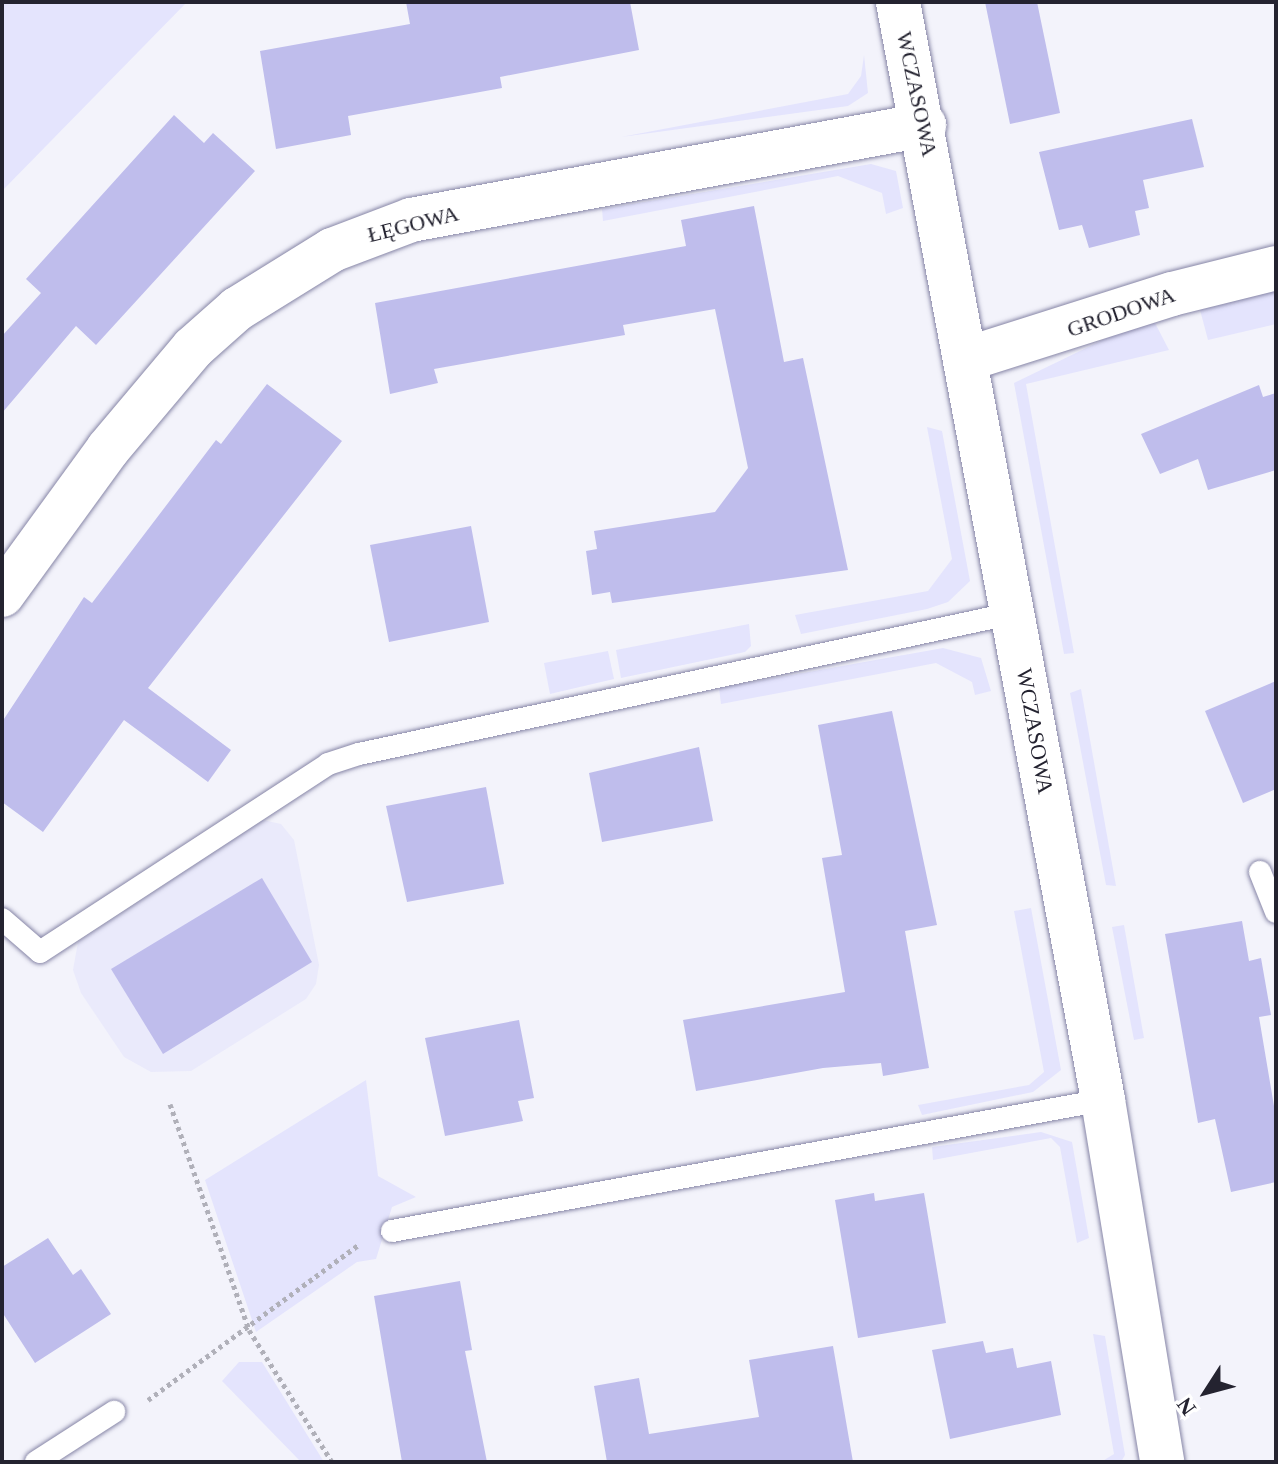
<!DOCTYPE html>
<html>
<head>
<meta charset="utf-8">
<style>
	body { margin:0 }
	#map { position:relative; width:1278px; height:1464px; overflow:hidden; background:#f3f3fb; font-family:"Times New Roman",serif }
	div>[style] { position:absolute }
	.built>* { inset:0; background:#eaeafb }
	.green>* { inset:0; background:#e4e4fd }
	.building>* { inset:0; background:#bfbdec }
	.path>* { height:5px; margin-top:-2.5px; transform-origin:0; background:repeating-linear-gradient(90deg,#b0b0b9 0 4px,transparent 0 8px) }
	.roads { filter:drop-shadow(0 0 2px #8685a6) drop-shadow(0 0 2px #8685a6) }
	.service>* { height:22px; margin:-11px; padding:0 11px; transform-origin:11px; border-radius:11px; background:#fff }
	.minor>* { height:44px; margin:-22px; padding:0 22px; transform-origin:22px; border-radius:22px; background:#fff }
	span { translate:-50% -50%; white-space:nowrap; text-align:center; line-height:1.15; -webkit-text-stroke:6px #fff; paint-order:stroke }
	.street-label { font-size:22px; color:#242330 }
	.frame { position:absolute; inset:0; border:4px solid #242330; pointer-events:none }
	.north { position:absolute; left:1166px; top:1352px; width:80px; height:80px; -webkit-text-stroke:6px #fff; paint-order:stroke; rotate:234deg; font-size:22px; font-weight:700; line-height:32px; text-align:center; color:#242330 }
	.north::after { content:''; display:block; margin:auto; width:28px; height:36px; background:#242330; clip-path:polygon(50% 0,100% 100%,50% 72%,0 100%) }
</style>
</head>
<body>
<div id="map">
	<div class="built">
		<i style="clip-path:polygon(263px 820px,281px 824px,294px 840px,319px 965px,316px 984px,306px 999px,191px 1071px,151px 1072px,124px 1057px,81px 993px,73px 970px,78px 942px)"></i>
	</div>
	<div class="green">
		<i style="clip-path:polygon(2px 2px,187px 2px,2px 191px)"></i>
		<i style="clip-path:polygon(864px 55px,868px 93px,848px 106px,621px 137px,848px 94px,861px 76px)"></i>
		<i style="clip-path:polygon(871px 164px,896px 171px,903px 208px,886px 214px,882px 193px,838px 176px,603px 221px,602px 209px)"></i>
		<i style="clip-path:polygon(1276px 284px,1276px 324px,1208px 340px,1199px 306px)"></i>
		<i style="clip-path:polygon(1146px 319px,1155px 323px,1169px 350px,1026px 384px,1074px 653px,1064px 654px,1014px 383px)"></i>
		<i style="clip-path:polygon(927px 427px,942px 431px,970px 581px,948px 602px,927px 609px,801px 634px,795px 615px,928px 591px,952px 559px)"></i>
		<i style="clip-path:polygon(749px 624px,751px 646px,745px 652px,621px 678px,616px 650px)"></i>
		<i style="clip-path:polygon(943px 648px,981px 658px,991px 691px,975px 695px,972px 682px,936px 663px,721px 704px,719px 688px)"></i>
		<i style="clip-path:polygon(608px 651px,614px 679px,550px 694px,544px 663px)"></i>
		<i style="clip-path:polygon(1081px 689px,1116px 886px,1106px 885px,1070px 693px)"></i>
		<i style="clip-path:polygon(1031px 908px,1061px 1070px,1033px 1092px,922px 1115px,918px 1105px,1029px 1085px,1044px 1072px,1014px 911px)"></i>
		<i style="clip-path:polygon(1124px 925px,1144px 1038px,1134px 1040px,1112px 927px)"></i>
		<i style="clip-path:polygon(366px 1080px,378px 1176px,416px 1197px,392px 1207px,376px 1259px,357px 1262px,256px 1332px,205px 1180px)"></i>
		<i style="clip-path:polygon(1041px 1132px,1072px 1142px,1089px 1238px,1077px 1243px,1060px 1147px,1051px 1138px,933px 1160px,932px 1147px)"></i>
		<i style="clip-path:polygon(1093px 1334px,1105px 1336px,1125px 1455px,1121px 1462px,1101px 1462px,1114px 1454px)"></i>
		<i style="clip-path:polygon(239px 1362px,262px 1362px,324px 1462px,301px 1462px,222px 1381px)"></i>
	</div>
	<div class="building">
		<i style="clip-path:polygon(406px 2px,630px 2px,639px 50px,500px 77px,502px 88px,348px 116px,351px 135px,276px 149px,260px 51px,410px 24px)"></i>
		<i style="clip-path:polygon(985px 2px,1037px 2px,1060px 113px,1010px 124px)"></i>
		<i style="clip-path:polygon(174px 115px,204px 143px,213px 133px,255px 171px,96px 345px,76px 326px,2px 413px,2px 336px,41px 293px,26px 279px)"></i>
		<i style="clip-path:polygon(1192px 119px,1204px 167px,1143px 180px,1149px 208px,1135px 211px,1140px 235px,1089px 248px,1082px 225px,1059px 230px,1039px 152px)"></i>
		<i style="clip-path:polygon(754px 206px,784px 362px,803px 358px,848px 570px,612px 603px,610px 592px,592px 595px,586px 551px,597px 549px,594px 531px,715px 512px,748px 468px,715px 309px,623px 325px,625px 335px,434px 369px,438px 383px,390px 394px,375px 303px,686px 246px,681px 220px)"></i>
		<i style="clip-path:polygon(267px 384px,342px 441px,148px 688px,231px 750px,208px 782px,124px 720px,43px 832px,2px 802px,2px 722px,84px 597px,92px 603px,216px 440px,221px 444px)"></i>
		<i style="clip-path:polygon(1259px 385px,1263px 397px,1276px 393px,1276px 470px,1208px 490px,1198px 459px,1160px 474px,1141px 434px)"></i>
		<i style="clip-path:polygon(471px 526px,489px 622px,389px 642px,370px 545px)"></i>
		<i style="clip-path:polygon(1276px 681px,1276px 789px,1243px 803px,1205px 711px)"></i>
		<i style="clip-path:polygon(892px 711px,937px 925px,905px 931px,929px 1068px,883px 1076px,881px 1063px,823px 1068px,696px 1091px,683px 1020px,845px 992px,822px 858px,842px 855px,818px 725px)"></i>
		<i style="clip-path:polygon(699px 747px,713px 821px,602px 842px,589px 773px)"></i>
		<i style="clip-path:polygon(486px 787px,504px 884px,407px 902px,386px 806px)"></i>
		<i style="clip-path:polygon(262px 878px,312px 962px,163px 1054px,111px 969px)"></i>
		<i style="clip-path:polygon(1242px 921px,1249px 961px,1261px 958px,1271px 1015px,1259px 1017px,1276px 1118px,1276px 1182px,1231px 1192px,1215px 1119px,1198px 1123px,1165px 934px)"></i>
		<i style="clip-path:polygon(519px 1020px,534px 1098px,518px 1101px,523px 1121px,445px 1136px,425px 1038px)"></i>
		<i style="clip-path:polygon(874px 1193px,875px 1201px,924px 1193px,946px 1323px,858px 1338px,835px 1200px)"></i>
		<i style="clip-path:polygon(48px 1238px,73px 1275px,81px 1269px,111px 1314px,35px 1363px,2px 1312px,2px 1267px)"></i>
		<i style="clip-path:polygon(460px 1281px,472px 1350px,465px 1351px,487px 1462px,402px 1462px,374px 1296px)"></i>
		<i style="clip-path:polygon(983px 1341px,986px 1353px,1013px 1348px,1017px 1368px,1051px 1361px,1061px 1415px,950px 1439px,932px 1350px)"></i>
		<i style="clip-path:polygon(833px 1346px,853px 1462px,607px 1462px,594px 1386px,639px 1378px,649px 1434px,759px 1417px,749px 1360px)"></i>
	</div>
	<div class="path">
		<i style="left:170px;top:1104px;width:239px;rotate:70.7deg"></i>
		<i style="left:249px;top:1330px;width:156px;rotate:57.8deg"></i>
		<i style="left:148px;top:1400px;width:261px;rotate:-36.4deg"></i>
	</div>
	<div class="roads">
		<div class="service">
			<i style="left:1260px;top:872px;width:43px;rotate:68.2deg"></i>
			<i style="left:2px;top:919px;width:50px;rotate:41deg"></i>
			<i style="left:40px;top:952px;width:344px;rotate:-33.1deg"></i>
			<i style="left:328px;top:764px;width:33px;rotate:-18deg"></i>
			<i style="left:359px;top:754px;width:670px;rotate:-12.15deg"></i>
			<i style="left:392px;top:1231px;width:723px;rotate:-10.44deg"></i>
			<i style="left:36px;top:1462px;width:93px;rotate:-32.7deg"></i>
		</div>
		<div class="minor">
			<i style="left:898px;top:2px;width:1117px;rotate:79.42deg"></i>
			<i style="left:1103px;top:1100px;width:367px;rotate:80.7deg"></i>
			<i style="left:967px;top:359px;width:215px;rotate:-17.6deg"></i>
			<i style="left:1172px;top:294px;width:107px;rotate:-14deg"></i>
			<i style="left:2px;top:595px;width:180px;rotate:-54deg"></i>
			<i style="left:108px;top:449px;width:132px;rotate:-49.9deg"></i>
			<i style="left:193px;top:348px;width:59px;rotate:-41.6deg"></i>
			<i style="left:237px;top:309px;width:112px;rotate:-31.8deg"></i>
			<i style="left:332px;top:250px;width:85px;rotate:-20.8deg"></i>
			<i style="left:411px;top:220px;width:522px;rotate:-10.49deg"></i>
		</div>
	</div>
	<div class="street-label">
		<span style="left:917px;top:94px;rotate:78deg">WCZASOWA</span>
		<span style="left:413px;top:224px;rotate:-14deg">ŁĘGOWA</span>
		<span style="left:1121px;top:312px;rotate:-19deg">GRODOWA</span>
		<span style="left:1035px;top:731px;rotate:80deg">WCZASOWA</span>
	</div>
	<div class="frame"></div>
	<div class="north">N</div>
</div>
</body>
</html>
